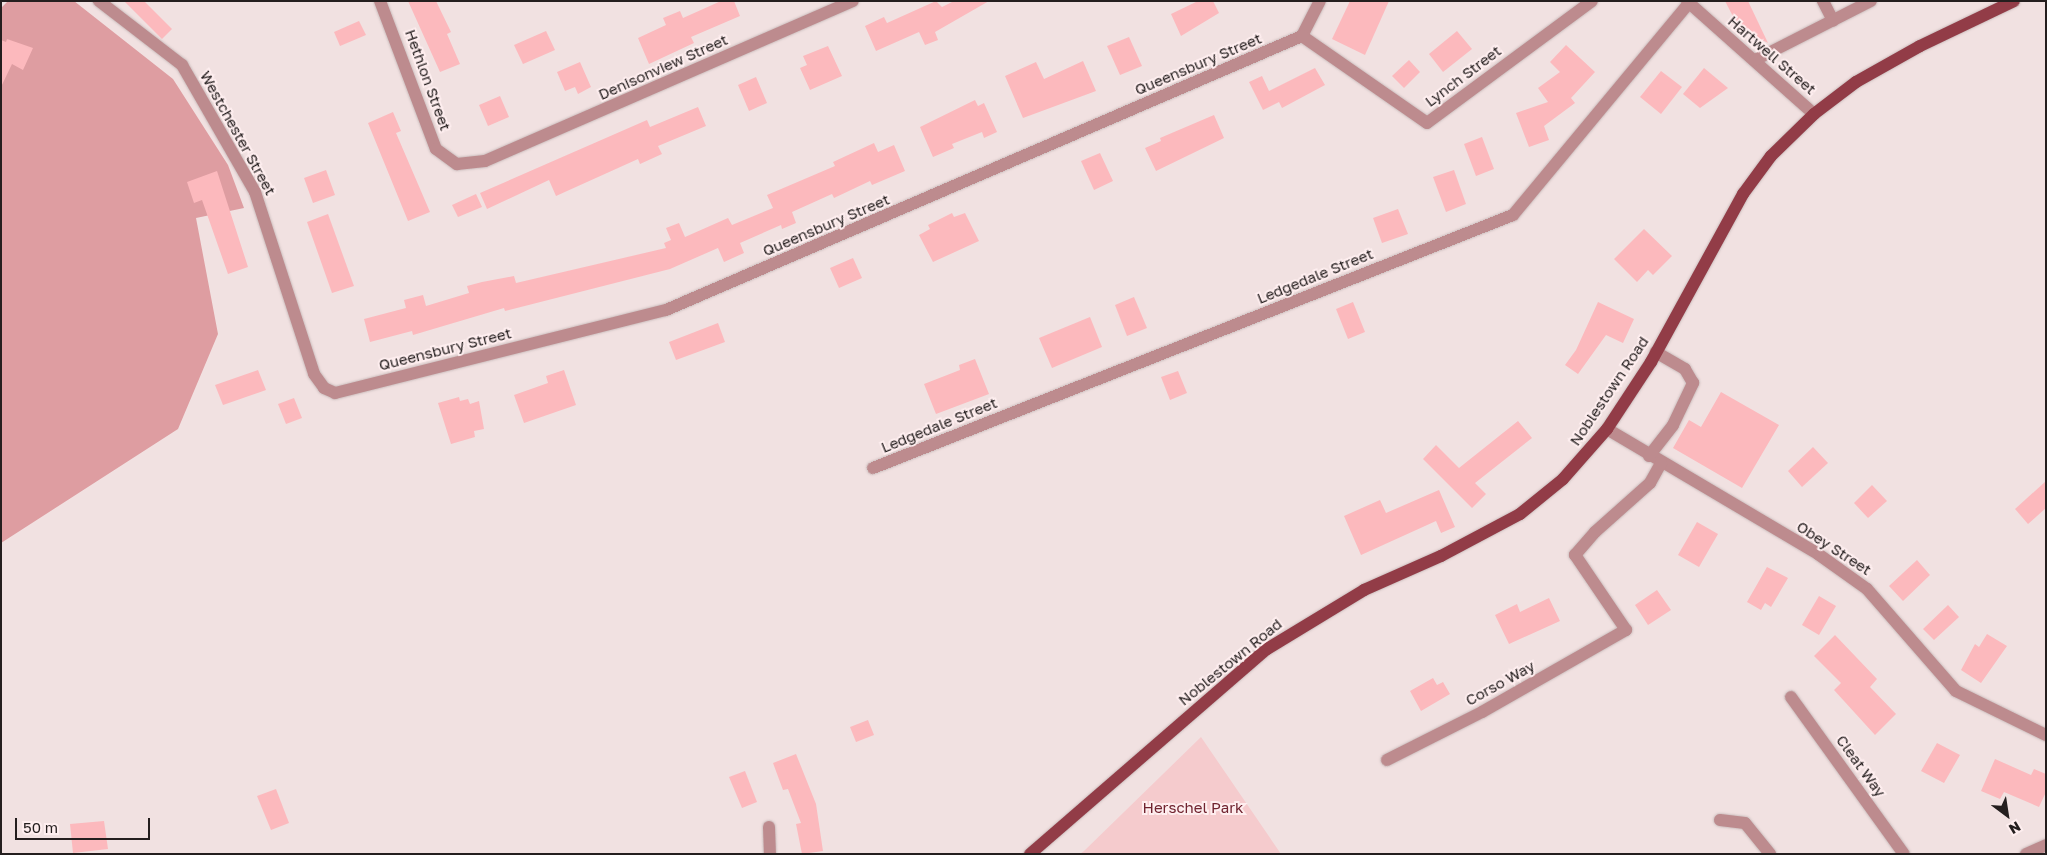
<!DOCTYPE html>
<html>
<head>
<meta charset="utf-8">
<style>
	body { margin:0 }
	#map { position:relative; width:2047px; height:855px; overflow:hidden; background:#f1e1e1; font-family:"Golos Text",sans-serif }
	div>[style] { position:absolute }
	.green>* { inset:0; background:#f5cbcd }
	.forest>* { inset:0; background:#de9da1 }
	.building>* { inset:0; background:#fcb9bd }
	.roads { filter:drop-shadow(0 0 1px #ccbebe) drop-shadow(0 0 1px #ccbebe) }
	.minor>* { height:12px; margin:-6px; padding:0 6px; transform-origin:6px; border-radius:6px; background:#bd8b8e }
	.major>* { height:12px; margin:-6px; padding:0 6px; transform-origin:6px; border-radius:6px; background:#923c47 }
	span { translate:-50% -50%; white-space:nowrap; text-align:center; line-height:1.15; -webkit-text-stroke:4px #feeeef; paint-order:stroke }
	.street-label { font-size:15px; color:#241e1e }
	.park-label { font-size:15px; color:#70232f }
	.frame { position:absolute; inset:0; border:2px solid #241e1e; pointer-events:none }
	.north { position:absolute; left:1982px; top:790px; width:50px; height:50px; -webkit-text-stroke:4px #feeeef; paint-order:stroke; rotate:149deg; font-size:14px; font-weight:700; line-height:20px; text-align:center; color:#241e1e }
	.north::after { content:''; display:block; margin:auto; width:18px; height:22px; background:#241e1e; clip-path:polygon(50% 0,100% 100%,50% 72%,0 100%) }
	.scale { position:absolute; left:15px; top:818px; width:135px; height:22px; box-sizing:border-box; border:2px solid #241e1e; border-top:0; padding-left:6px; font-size:15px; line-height:18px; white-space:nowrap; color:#241e1e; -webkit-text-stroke:4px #feeeef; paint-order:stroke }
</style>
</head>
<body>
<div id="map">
	<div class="green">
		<i style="clip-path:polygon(1201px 737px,1281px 854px,1080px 854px,1084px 851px)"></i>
	</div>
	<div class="forest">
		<i style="clip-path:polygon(8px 1px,74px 1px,173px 79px,228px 165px,244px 208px,196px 218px,218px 334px,178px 429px,1px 543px,1px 8px)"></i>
	</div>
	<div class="building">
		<i style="clip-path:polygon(124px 1px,144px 1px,172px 29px,162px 39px)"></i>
		<i style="clip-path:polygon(408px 1px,436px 1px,451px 32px,447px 34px,460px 64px,440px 72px)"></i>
		<i style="clip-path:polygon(721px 1px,734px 1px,740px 16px,691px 37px,694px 43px,649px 64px,638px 38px,666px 25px,663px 18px,680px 11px,683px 18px)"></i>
		<i style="clip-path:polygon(936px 1px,942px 7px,954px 1px,989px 1px,935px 32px,938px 40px,925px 45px,919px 32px,876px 51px,865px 26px,884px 17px,887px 23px)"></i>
		<i style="clip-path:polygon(1198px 1px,1213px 1px,1219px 13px,1181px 36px,1171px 14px)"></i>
		<i style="clip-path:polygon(1350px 1px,1389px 1px,1365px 55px,1332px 39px)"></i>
		<i style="clip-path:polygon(1725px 1px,1748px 1px,1768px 43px,1739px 28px)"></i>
		<i style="clip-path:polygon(359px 21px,366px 35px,340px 46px,334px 32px)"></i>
		<i style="clip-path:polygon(546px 31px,555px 50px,523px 64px,514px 45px)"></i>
		<i style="clip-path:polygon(1457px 31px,1472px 49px,1443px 72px,1429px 54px)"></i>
		<i style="clip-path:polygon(1129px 37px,1142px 66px,1120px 75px,1107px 46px)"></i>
		<i style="clip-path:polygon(7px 39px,33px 48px,23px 70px,12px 64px,1px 87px,1px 40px,6px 42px)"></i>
		<i style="clip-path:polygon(1566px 45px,1595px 72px,1571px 98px,1575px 103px,1544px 126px,1549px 140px,1529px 147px,1516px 113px,1548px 102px,1538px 88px,1560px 72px,1550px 62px)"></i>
		<i style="clip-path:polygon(828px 46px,842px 76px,810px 90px,800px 68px,807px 65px,803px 56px)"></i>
		<i style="clip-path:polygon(1409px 60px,1420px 72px,1404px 88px,1392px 76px)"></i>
		<i style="clip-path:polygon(1083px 61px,1096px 91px,1023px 118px,1005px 76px,1036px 62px,1044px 79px)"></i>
		<i style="clip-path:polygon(580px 62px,591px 87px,578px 94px,575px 87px,565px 91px,557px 72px)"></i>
		<i style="clip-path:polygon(1315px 68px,1325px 85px,1282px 108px,1279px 102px,1263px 110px,1249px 82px,1262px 76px,1269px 91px)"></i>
		<i style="clip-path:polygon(1704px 68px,1728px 88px,1700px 108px,1683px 94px)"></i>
		<i style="clip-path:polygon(1661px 71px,1682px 87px,1661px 114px,1640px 97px)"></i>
		<i style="clip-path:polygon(756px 77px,767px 103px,749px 111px,738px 85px)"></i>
		<i style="clip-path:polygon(500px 96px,509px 117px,488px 126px,479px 105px)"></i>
		<i style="clip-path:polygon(975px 100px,978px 106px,984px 103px,997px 132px,984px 138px,982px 132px,952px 144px,954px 148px,933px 157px,920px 127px)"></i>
		<i style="clip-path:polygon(698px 107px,706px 126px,658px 146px,662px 154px,640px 164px,638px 159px,556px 196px,549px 180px,487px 209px,480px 193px,647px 120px,650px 127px)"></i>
		<i style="clip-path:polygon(393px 112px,401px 131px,396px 133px,430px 212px,408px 221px,368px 123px)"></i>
		<i style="clip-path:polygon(1214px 115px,1224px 138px,1156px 171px,1145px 148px,1161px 141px,1160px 138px)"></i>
		<i style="clip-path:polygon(1482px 137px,1494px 169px,1476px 176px,1464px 144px)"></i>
		<i style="clip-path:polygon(874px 143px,878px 152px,894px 145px,905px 171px,872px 185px,870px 181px,834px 198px,832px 194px,792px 212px,796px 223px,782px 229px,781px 225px,740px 243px,744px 253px,724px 262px,718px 248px,670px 269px,505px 311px,504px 308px,413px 335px,412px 331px,370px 342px,364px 319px,406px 308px,404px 300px,423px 295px,426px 306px,469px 293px,467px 286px,482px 282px,514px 276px,516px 283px,666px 248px,664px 243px,671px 240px,666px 228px,679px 223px,685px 237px,728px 218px,732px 225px,773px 208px,767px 195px,835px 166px,833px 162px)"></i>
		<i style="clip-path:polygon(1100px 153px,1113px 181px,1094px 190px,1081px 161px)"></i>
		<i style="clip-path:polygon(326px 170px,335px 195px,313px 203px,304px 178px)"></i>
		<i style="clip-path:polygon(1454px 170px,1466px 204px,1446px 212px,1433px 177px)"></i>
		<i style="clip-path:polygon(217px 171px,248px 267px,228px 274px,202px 200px,194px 203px,187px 182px)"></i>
		<i style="clip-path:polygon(476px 194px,482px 207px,458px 217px,452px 205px)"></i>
		<i style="clip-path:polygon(1398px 209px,1408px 234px,1382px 243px,1373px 218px)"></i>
		<i style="clip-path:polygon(952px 213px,954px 217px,965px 213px,979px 241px,933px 262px,919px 235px,930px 229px,928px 225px)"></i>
		<i style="clip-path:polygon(328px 214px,354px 286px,332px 293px,307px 222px)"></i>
		<i style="clip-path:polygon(1644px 229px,1672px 256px,1653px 275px,1648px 270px,1637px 282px,1614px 259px)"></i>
		<i style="clip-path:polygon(853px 258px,862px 278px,839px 288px,830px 268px)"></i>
		<i style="clip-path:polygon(1134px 297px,1147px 328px,1127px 336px,1115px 305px)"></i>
		<i style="clip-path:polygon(1353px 302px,1365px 332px,1348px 339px,1336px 309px)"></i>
		<i style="clip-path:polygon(1598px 302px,1634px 319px,1623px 343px,1606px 335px,1578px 374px,1565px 365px,1576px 350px)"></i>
		<i style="clip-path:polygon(1090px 317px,1102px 347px,1052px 368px,1039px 338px)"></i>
		<i style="clip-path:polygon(718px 323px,725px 342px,676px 360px,669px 342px)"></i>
		<i style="clip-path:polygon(975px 359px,989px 394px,936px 414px,924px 384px,960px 370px,959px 365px)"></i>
		<i style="clip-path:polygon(258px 370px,266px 390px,223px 405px,215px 385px)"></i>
		<i style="clip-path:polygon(564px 370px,576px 405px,524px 423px,514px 395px,548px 383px,546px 376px)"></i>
		<i style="clip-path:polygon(1178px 371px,1187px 393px,1170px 400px,1161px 377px)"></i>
		<i style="clip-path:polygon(1721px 392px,1779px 425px,1742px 488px,1673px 448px,1689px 420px,1701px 427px)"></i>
		<i style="clip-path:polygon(459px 397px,460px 401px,468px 399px,470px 404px,479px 401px,484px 429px,474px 431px,475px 437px,451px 444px,438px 403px)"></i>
		<i style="clip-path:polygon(294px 398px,302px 418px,286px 424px,278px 404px)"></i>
		<i style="clip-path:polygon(1518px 421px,1532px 438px,1475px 483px,1486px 494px,1472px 508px,1423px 459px,1436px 445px,1459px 468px)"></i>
		<i style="clip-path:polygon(1813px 447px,1828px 463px,1802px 487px,1788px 471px)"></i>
		<i style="clip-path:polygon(2046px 481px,2046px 508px,2028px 524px,2015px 509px)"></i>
		<i style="clip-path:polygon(1872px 485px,1887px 501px,1868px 518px,1854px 503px)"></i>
		<i style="clip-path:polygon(1439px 490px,1455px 527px,1441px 533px,1436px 521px,1361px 555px,1344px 516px,1380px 500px,1386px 513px)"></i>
		<i style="clip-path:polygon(1697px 522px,1718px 534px,1699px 567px,1678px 555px)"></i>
		<i style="clip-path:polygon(1917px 560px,1930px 575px,1903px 601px,1889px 586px)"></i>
		<i style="clip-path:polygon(1767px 567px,1788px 578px,1771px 607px,1765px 603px,1761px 610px,1747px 602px)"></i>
		<i style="clip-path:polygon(1657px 590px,1671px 610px,1648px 625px,1635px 605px)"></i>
		<i style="clip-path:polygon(1819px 596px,1836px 606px,1819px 635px,1802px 625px)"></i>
		<i style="clip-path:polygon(1549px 598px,1560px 621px,1509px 644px,1495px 615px,1517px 604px,1520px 612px)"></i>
		<i style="clip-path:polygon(1948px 605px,1959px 617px,1934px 640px,1923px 629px)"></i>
		<i style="clip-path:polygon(1987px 634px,2007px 646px,1981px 683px,1961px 670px,1975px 644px,1979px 647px)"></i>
		<i style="clip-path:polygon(1835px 635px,1877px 679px,1870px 687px,1896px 714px,1875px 735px,1834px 690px,1841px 683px,1814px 656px)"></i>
		<i style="clip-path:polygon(1433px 678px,1437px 685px,1443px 682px,1450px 694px,1421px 711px,1410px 691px)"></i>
		<i style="clip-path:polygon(868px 720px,874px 735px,856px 742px,850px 727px)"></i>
		<i style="clip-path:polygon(1937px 743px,1960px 755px,1944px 783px,1921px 771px)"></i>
		<i style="clip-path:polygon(796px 754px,816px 804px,823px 851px,802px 854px,796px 824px,801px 823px,788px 789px,783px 790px,773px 763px)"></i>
		<i style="clip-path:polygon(1995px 759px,2031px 775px,2034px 769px,2046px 774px,2046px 792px,2039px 807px,2004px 792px,2000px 799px,1981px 791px)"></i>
		<i style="clip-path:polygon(745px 771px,757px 802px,742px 808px,729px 777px)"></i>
		<i style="clip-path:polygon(276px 789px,289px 823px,271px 830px,257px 796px)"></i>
		<i style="clip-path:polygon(104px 821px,108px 849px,73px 853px,70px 824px)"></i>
	</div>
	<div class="roads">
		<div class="minor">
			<i style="left:99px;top:1px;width:105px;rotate:37.6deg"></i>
			<i style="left:182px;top:65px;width:146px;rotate:60.1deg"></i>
			<i style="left:255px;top:192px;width:191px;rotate:72deg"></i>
			<i style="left:314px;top:374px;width:17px;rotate:54deg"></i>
			<i style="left:324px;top:388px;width:12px;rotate:24deg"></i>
			<i style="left:335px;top:393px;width:341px;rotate:-14.1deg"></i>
			<i style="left:666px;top:310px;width:693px;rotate:-23.31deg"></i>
			<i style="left:1302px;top:36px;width:39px;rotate:-63deg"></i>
			<i style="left:380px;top:1px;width:158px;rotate:69.3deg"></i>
			<i style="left:436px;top:149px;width:26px;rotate:36deg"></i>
			<i style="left:457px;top:164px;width:28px;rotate:-6deg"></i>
			<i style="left:485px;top:161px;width:401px;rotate:-23.5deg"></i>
			<i style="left:1687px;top:1px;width:170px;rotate:41.7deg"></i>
			<i style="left:1823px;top:1px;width:22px;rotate:63deg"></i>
			<i style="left:1302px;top:36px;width:152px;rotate:34.8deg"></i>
			<i style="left:1427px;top:123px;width:205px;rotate:-36.5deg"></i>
			<i style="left:1755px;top:60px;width:130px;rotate:-27deg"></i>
			<i style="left:1607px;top:429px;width:245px;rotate:30.6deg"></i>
			<i style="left:1818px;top:554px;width:60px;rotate:35.5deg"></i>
			<i style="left:1867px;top:589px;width:135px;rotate:48.9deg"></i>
			<i style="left:1956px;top:691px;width:100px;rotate:26.1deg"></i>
			<i style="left:1649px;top:456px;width:39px;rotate:-52deg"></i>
			<i style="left:1673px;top:425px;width:47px;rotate:-64.5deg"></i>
			<i style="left:1693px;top:383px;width:16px;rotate:-120deg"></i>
			<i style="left:1685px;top:369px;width:34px;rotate:-150deg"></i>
			<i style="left:873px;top:468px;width:688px;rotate:-21.57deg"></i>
			<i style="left:1513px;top:215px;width:276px;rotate:-50.3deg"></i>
			<i style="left:1791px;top:697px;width:193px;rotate:54.3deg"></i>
			<i style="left:1387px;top:760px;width:106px;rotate:-26.8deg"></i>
			<i style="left:1482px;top:712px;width:166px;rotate:-29.7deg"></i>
			<i style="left:1626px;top:630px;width:91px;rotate:-124.2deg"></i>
			<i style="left:1575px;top:555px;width:30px;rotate:-49deg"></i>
			<i style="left:1595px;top:532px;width:74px;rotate:-41.7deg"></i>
			<i style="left:1650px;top:483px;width:23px;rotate:-61deg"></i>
			<i style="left:1720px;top:820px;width:25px;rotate:7deg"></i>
			<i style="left:1745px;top:823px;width:40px;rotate:51deg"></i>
			<i style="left:769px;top:827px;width:27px;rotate:88deg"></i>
			<i style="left:2026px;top:854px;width:22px;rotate:-24deg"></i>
		</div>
		<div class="major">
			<i style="left:1030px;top:854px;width:313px;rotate:-40.9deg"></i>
			<i style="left:1267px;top:649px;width:114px;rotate:-31.3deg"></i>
			<i style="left:1364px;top:590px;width:84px;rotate:-23.8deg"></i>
			<i style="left:1441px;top:556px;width:89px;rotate:-28deg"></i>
			<i style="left:1520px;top:514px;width:55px;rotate:-39.1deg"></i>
			<i style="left:1563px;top:479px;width:67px;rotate:-48.7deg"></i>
			<i style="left:1607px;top:429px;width:80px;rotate:-56.7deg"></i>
			<i style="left:1651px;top:362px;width:192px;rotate:-61.3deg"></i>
			<i style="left:1743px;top:194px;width:47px;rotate:-53.6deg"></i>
			<i style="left:1771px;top:156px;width:60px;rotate:-44.3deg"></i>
			<i style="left:1814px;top:114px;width:53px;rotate:-37.3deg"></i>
			<i style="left:1856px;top:82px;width:73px;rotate:-29.4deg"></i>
			<i style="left:1920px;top:46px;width:104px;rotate:-25.6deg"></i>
		</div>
	</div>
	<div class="street-label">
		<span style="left:1772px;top:55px;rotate:41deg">Hartwell Street</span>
		<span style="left:1198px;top:64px;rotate:-23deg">Queensbury Street</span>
		<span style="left:663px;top:67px;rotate:-24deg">Denisonview Street</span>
		<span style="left:1463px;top:76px;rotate:-37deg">Lynch Street</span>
		<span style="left:428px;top:80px;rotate:70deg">Hethlon Street</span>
		<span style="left:238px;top:133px;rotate:61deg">Westchester Street</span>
		<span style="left:826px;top:225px;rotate:-23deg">Queensbury Street</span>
		<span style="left:1315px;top:276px;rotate:-22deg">Ledgedale Street</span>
		<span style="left:445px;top:349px;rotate:-14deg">Queensbury Street</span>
		<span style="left:1609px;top:391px;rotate:-56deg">Noblestown Road</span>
		<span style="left:939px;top:425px;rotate:-22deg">Ledgedale Street</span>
		<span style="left:1834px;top:548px;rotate:33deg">Obey Street</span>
		<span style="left:1230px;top:662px;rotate:-39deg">Noblestown Road</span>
		<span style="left:1500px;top:683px;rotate:-29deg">Corso Way</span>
		<span style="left:1861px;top:766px;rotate:54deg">Cleat Way</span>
	</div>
	<div class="park-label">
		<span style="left:1193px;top:808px">Herschel Park</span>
	</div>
	<div class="frame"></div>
	<div class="north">N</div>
	<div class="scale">50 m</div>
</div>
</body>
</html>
